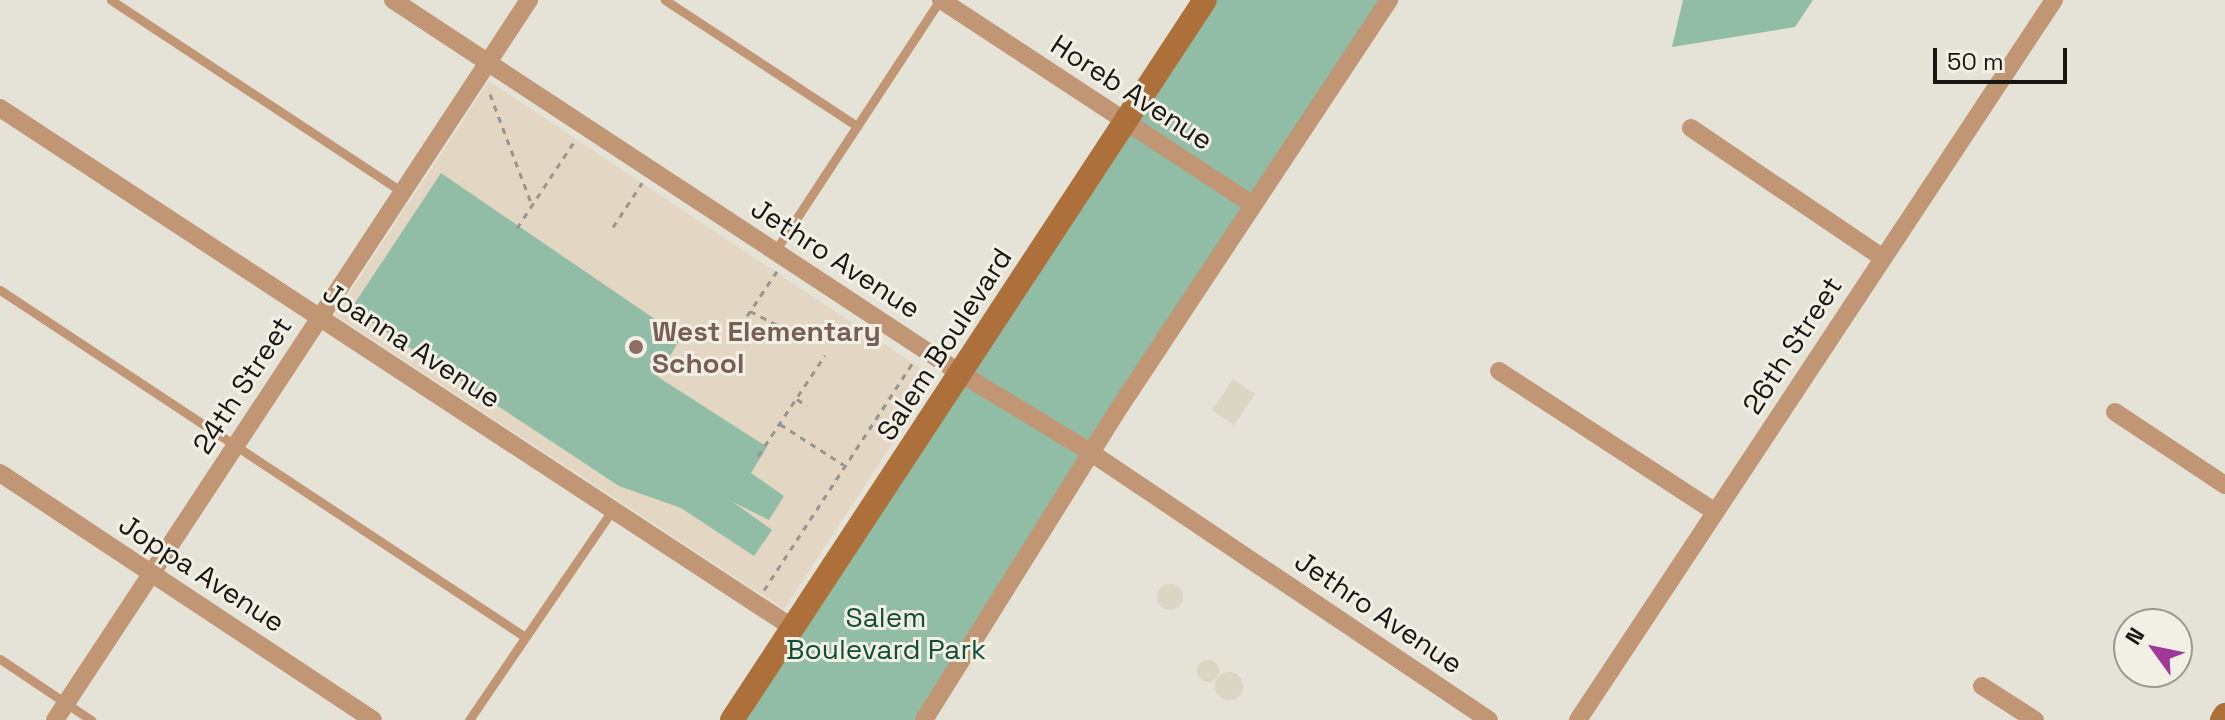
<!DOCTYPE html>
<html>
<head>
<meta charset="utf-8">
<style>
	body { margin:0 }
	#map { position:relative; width:2225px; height:720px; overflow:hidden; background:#e5e2d7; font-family:"Space Grotesk",sans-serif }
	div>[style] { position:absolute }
	.built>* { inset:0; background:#dad6c4 }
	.round { border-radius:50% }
	.education>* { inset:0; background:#e3d6c2 }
	.green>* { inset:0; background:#91bca5 }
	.path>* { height:3px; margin-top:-1.5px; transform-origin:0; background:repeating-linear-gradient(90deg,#97958d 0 6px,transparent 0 12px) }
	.lane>* { height:9px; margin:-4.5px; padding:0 4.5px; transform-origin:4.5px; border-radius:4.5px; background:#c09674 }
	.street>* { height:18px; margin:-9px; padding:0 9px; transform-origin:9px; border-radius:9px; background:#c09674 }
	.secondary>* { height:24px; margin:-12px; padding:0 12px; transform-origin:12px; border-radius:12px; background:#ad703a }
	.dots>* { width:22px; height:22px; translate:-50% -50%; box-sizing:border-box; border:4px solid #f2efe4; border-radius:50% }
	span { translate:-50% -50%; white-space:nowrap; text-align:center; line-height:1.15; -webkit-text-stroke:6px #f2efe4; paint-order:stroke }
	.street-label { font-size:28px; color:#171613 }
	.education-label { font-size:28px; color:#785e54; font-weight:700 }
	.left { translate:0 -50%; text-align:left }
	.park-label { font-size:28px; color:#124e36 }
	.north { position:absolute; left:2113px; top:608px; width:80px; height:80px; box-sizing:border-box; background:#f2efe4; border:2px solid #9a9890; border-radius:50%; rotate:303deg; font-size:22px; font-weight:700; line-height:32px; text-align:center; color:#171613 }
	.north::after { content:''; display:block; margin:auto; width:28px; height:36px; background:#a0389a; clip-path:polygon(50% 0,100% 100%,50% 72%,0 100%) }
	.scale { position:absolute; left:1933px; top:48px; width:134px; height:36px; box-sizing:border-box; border:4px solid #171613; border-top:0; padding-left:10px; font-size:24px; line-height:28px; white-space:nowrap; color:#171613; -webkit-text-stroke:6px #f2efe4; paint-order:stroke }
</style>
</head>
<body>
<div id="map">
	<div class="built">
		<i style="clip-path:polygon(1233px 379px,1255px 394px,1234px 425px,1212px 410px)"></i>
		<i class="round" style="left:1157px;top:584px;width:26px;height:26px"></i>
		<i class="round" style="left:1197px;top:660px;width:22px;height:22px"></i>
		<i class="round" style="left:1215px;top:672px;width:28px;height:28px"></i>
	</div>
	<div class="education">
		<i style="clip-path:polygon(489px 81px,935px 378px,784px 609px,335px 315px)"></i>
	</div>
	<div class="green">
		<i style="clip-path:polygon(1205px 0,1392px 0,924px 720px,734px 720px)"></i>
		<i style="clip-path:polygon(1683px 0,1813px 0,1795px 27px,1672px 47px)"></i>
		<i style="clip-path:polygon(441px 173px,681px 337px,658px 377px,767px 447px,751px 473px,784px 496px,769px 520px,733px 502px,772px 530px,754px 556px,681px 508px,619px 486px,351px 309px)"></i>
	</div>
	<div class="path">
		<i style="left:490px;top:94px;width:119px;rotate:69.3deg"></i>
		<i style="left:613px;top:227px;width:53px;rotate:-56.6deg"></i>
		<i style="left:517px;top:228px;width:107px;rotate:-56.5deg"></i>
		<i style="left:750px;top:311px;width:38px;rotate:27deg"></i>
		<i style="left:747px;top:316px;width:54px;rotate:-56.3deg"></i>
		<i style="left:797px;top:399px;width:12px;rotate:35deg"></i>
		<i style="left:780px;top:424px;width:76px;rotate:32.6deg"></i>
		<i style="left:758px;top:456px;width:121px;rotate:-56.4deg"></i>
		<i style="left:764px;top:590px;width:272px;rotate:-56.8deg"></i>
	</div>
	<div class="lane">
		<i style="left:111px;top:0;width:349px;rotate:33.4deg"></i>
		<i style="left:665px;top:0;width:230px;rotate:33.3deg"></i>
		<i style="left:775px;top:251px;width:300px;rotate:-56.7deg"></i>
		<i style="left:0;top:290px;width:629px;rotate:33.46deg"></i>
		<i style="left:0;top:659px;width:110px;rotate:33.8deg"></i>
		<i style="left:469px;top:720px;width:254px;rotate:-55.7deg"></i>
	</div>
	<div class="street">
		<i style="left:393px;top:0;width:679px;rotate:33.34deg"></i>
		<i style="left:960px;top:373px;width:156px;rotate:31.3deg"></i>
		<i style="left:1093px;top:454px;width:477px;rotate:33.9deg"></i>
		<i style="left:941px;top:0;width:373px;rotate:33.3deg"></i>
		<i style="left:0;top:108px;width:948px;rotate:33.25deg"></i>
		<i style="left:1691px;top:128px;width:232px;rotate:34.1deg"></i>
		<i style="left:1499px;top:371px;width:258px;rotate:33.1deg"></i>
		<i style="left:2115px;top:412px;width:132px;rotate:33.6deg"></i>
		<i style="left:0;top:473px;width:447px;rotate:33.5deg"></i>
		<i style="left:1982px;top:686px;width:63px;rotate:32.7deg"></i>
		<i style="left:55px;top:720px;width:862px;rotate:-56.64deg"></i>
		<i style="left:924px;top:720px;width:372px;rotate:-58deg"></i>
		<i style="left:1121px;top:405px;width:486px;rotate:-56.5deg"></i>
		<i style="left:1578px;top:720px;width:863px;rotate:-56.53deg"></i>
	</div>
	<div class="secondary">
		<i style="left:732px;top:720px;width:861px;rotate:-56.7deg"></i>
		<i style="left:2222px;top:720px;width:6px;rotate:-59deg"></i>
	</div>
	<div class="dots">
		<i style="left:636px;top:347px;background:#8d6e63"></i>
	</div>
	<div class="street-label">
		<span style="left:1132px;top:92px;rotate:33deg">Horeb Avenue</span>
		<span style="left:836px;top:258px;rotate:33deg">Jethro Avenue</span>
		<span style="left:944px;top:344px;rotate:-57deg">Salem Boulevard</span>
		<span style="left:412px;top:345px;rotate:33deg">Joanna Avenue</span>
		<span style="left:1792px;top:345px;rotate:-57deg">26th Street</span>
		<span style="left:242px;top:385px;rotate:-57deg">24th Street</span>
		<span style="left:202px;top:573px;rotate:33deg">Joppa Avenue</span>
		<span style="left:1379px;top:612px;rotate:34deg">Jethro Avenue</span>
	</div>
	<div class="education-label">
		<span class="left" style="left:652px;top:347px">West Elementary<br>School</span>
	</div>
	<div class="park-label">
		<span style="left:886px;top:633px">Salem<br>Boulevard Park</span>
	</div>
	<div class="north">N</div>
	<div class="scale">50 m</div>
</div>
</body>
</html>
